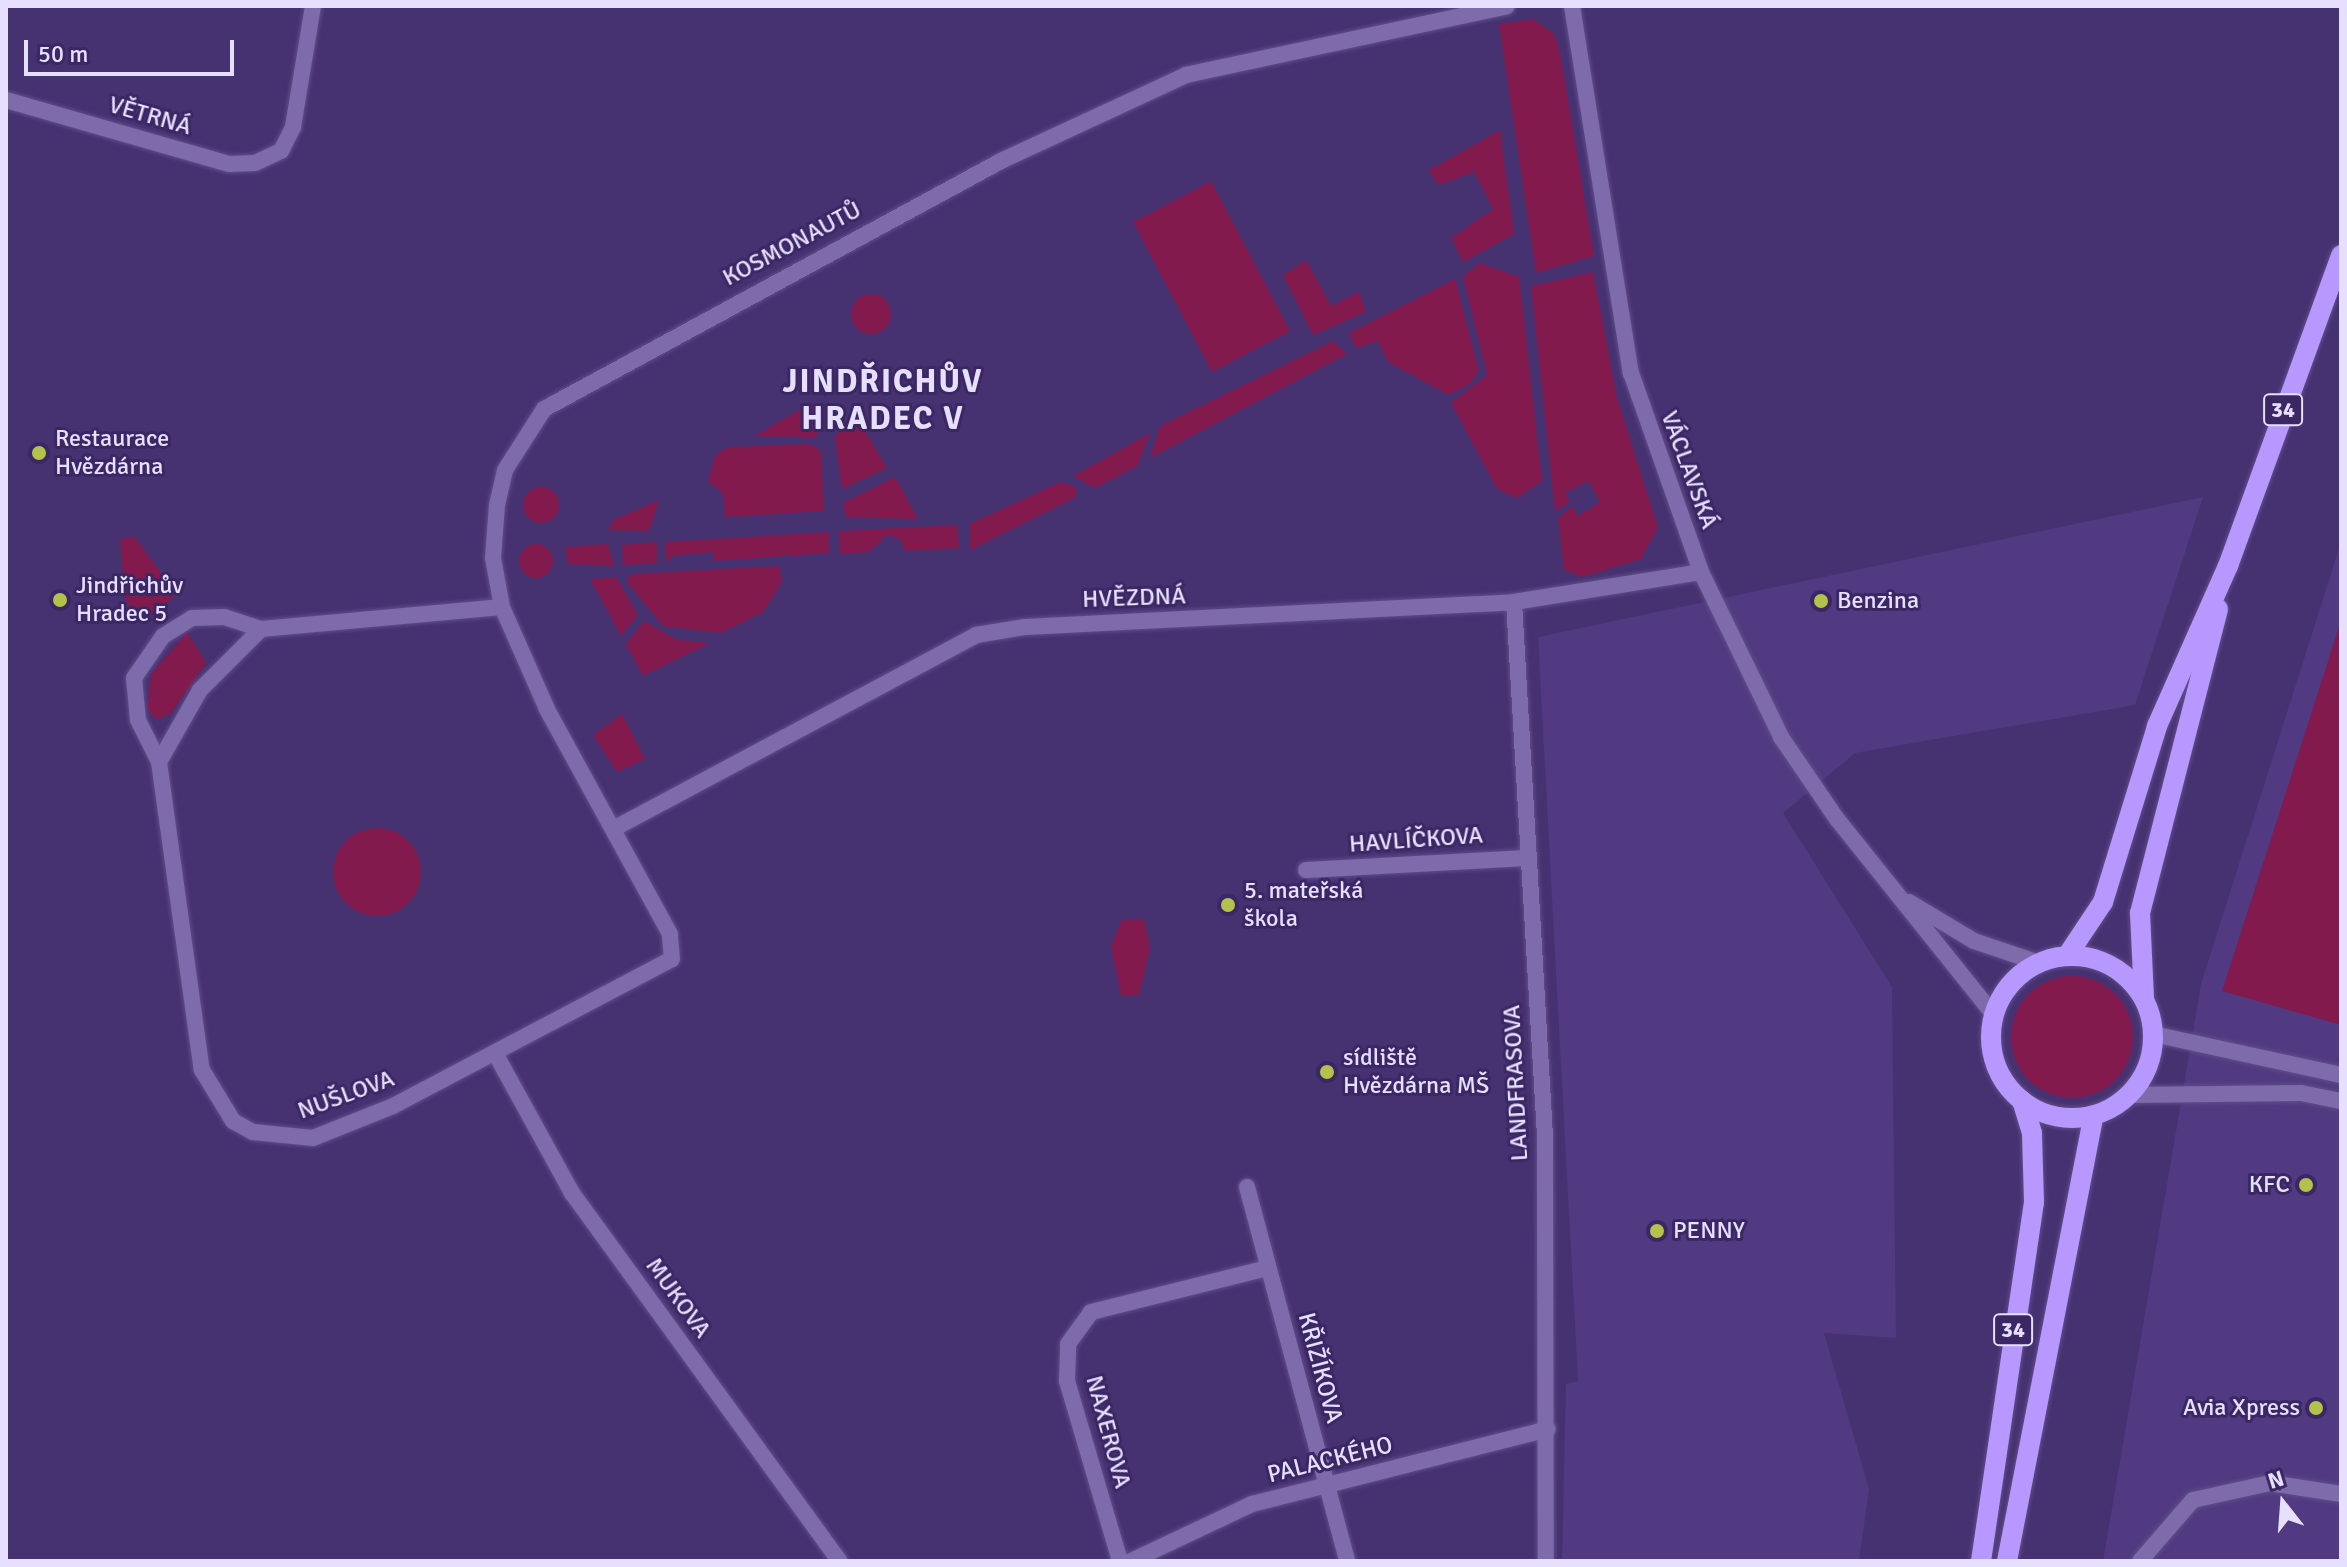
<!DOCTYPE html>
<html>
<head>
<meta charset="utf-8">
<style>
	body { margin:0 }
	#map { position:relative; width:2347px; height:1567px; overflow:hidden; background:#463171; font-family:Signika,sans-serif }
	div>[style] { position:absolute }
	.built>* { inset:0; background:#513a81 }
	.green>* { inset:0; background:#831a4e }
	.round { border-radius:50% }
	.roads { filter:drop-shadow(0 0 2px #604d88) drop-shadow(0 0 2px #604d88) }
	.street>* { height:16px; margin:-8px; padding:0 8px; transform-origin:8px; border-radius:8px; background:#7d6bab }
	.primary>* { height:20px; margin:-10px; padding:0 10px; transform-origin:10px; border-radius:10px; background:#b698ff }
	.primary>.ring { margin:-10px; padding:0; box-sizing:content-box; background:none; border:20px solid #b698ff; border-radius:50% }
	.dots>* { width:22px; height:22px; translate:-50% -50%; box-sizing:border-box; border:4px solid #3c2765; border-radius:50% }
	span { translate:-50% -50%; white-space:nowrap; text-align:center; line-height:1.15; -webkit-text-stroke:6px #3c2765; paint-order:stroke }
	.shield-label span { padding:2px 6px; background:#3c2765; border:2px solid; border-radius:6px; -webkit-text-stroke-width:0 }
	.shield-label { font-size:22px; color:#e6dffe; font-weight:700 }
	.street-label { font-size:24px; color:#e6dffe }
	.poi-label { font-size:24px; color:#e6dffe }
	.left { translate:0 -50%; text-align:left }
	.right { translate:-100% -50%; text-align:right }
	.district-label { font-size:32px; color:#e6dffe; font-weight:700; letter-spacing:2px }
	.frame { position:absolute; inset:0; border:8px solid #e6dffe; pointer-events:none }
	.north { position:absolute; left:2243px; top:1463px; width:80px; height:80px; -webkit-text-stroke:6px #3c2765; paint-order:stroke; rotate:343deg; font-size:22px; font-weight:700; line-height:32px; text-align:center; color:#e6dffe }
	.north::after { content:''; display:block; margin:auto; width:28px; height:36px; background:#e6dffe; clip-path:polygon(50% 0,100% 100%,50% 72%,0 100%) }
	.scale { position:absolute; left:24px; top:40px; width:210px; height:36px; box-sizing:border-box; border:4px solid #e6dffe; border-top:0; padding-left:10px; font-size:24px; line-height:28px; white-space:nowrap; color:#e6dffe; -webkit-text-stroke:6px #3c2765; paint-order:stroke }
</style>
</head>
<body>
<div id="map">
	<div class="built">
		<i style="clip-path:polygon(2203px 497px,2135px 705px,1855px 753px,1783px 813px,1892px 987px,1896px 1338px,1824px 1333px,1869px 1489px,1859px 1561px,1562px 1561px,1566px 1384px,1578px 1381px,1538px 637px)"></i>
		<i style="clip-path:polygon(2341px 542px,2341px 1561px,2103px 1561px,2201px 984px)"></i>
	</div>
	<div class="green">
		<i style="clip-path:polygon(1533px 19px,1554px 34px,1560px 53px,1594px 256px,1536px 273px,1499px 24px)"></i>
		<i style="clip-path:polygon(1500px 130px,1514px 234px,1463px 262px,1451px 238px,1493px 209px,1474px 172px,1438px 185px,1429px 170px)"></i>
		<i style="clip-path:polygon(1211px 181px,1290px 331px,1212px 372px,1133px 222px)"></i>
		<i style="clip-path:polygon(1306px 260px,1331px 306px,1359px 292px,1366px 312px,1313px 335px,1283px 275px)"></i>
		<i style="clip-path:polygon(1480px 263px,1519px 277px,1542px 481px,1517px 498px,1497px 489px,1451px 403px,1487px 375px,1463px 276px)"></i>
		<i style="clip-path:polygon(1593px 272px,1617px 398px,1658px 527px,1641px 559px,1583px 577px,1564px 570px,1558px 518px,1572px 506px,1578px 516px,1600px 502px,1588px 481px,1565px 493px,1570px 502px,1555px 511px,1531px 286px)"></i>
		<i style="clip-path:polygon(1455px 279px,1479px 371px,1470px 384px,1448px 395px,1388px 362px,1378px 341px,1356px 348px,1349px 333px)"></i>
		<i class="round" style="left:851px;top:294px;width:40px;height:40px"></i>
		<i style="clip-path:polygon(1333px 341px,1347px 354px,1150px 458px,1160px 426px)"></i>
		<i style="clip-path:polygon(812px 403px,823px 404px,817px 437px,754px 436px)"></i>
		<i style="clip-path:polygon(857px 418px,887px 468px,842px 489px,835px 436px)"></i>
		<i style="clip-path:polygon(1150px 433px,1137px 466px,1095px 488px,1073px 476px)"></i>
		<i style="clip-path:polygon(810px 444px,821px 451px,824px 511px,725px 517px,723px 493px,708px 482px,715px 455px,728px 447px)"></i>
		<i style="clip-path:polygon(895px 477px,918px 519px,846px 517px,843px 503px)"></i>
		<i style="clip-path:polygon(1060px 482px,1076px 487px,1076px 497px,970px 550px,970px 524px)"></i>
		<i class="round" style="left:523px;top:487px;width:36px;height:36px"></i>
		<i style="clip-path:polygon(659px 500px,649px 531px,608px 530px,613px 520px)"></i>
		<i style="clip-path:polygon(957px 525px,959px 548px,905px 551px,900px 539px,887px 535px,869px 552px,840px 554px,839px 531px)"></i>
		<i style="clip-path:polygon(829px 532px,829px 553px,713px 561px,713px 552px,672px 556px,666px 563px,665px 542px)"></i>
		<i style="clip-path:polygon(135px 537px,176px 594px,155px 615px,133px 612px,125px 599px,120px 538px)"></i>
		<i style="clip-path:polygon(657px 542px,657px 563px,623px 565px,622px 545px)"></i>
		<i class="round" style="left:519px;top:544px;width:34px;height:34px"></i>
		<i style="clip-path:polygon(608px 544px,614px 566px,568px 564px,565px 547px)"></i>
		<i style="clip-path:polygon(779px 566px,782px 582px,763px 612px,721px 633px,663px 626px,626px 581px,632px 574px)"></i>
		<i style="clip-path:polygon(616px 577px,638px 615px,621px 636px,590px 579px)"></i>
		<i style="clip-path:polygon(644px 621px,677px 640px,710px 643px,643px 676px,626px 644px)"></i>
		<i style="clip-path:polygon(2341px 621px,2341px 1025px,2222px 991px)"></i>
		<i style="clip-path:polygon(187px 632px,206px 663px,171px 713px,157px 720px,147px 709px,151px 674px)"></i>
		<i style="clip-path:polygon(622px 714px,645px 759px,617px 772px,593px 735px)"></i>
		<i class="round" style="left:333px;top:828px;width:88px;height:88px"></i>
		<i style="clip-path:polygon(1144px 919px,1150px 949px,1139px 995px,1121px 996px,1111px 946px,1122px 920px)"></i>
		<i class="round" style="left:2011px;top:976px;width:122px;height:122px"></i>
	</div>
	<div class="roads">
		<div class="street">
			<i style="left:1572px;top:6px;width:372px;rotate:80.9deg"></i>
			<i style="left:1631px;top:373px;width:211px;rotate:70.6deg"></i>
			<i style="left:1701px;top:572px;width:183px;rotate:64.1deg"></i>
			<i style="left:1781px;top:737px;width:99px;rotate:55.7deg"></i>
			<i style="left:1837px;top:819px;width:251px;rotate:51.3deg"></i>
			<i style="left:6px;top:100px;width:232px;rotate:16deg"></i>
			<i style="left:229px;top:164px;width:26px;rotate:-2deg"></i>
			<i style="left:255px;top:163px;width:29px;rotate:-25deg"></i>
			<i style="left:281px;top:151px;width:27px;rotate:-63deg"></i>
			<i style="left:293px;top:127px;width:123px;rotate:-80.6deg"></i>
			<i style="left:1514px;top:602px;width:535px;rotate:86.68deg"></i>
			<i style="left:1545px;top:1136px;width:425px;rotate:89.9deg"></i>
			<i style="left:502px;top:607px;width:242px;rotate:174.8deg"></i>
			<i style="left:261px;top:629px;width:39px;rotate:-162deg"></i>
			<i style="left:224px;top:617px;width:32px;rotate:178deg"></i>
			<i style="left:192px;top:618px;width:34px;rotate:148deg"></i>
			<i style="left:163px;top:636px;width:51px;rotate:124.6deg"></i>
			<i style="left:134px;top:678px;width:42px;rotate:84.6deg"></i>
			<i style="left:138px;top:720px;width:47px;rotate:63.4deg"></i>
			<i style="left:159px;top:762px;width:311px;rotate:82.1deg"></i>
			<i style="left:202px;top:1070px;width:60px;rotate:58.7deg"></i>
			<i style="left:233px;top:1121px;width:23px;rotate:29deg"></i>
			<i style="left:253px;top:1132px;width:60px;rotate:5.7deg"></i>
			<i style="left:313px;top:1138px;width:86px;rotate:-21.8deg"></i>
			<i style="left:393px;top:1106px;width:315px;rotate:-27.8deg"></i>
			<i style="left:672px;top:959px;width:25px;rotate:-95deg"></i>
			<i style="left:670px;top:934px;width:256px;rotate:-118.7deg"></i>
			<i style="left:547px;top:709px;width:111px;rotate:-113.8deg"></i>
			<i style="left:502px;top:607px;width:50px;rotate:-100.4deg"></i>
			<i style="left:493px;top:558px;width:53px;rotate:-85.7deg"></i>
			<i style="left:497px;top:505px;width:36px;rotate:-77deg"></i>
			<i style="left:505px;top:470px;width:72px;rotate:-57.4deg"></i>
			<i style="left:544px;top:409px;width:520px;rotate:-28.49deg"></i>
			<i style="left:1001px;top:161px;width:204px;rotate:-24.9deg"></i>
			<i style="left:1186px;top:75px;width:328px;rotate:-12.1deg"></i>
			<i style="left:159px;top:762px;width:83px;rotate:-60.3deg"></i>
			<i style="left:200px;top:690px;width:86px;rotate:-45deg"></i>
			<i style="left:615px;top:828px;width:409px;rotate:-28.1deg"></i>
			<i style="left:976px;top:635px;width:50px;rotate:-9.3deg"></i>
			<i style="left:1025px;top:627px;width:490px;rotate:-2.9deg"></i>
			<i style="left:1514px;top:602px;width:189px;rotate:-9.1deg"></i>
			<i style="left:1306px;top:870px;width:222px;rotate:-3.1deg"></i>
			<i style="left:1909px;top:902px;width:76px;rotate:31deg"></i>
			<i style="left:1974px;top:941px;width:69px;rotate:18.7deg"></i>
			<i style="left:2153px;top:1034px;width:192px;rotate:12.3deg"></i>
			<i style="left:495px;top:1053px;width:160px;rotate:61.2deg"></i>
			<i style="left:572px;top:1193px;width:455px;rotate:54deg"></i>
			<i style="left:2128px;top:1095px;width:173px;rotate:-0.7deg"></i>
			<i style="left:2301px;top:1093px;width:41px;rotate:11.3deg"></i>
			<i style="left:1247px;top:1187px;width:387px;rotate:75deg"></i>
			<i style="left:1120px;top:1561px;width:188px;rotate:-106.4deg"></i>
			<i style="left:1067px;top:1381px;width:37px;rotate:-88deg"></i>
			<i style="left:1068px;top:1344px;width:39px;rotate:-54deg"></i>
			<i style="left:1091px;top:1312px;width:182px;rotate:-14deg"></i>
			<i style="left:1131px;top:1561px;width:134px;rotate:-25.2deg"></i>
			<i style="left:1252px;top:1504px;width:305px;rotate:-14.2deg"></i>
			<i style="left:2140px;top:1561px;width:81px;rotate:-49deg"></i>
			<i style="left:2193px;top:1500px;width:79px;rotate:-12.4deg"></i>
			<i style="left:2270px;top:1483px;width:72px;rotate:8.8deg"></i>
		</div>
		<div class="primary">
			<i style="left:2067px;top:956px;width:65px;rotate:-56.3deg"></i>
			<i style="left:2103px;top:902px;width:184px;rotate:-72.9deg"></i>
			<i style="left:2157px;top:726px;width:175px;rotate:-66.1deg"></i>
			<i style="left:2228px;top:566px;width:331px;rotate:-70deg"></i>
			<i class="ring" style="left:1991px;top:956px;width:142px;height:142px"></i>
			<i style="left:2144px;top:998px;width:85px;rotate:-92.7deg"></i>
			<i style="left:2140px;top:913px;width:314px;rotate:-75.6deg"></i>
			<i style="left:1981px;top:1561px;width:363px;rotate:-81.6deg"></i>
			<i style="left:2034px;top:1202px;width:69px;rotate:-91.7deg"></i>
			<i style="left:2032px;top:1133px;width:34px;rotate:-107deg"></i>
			<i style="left:2007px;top:1561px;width:454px;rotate:-79deg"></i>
		</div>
	</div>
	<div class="dots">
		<i style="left:39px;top:453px;background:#b3c24b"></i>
		<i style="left:60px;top:600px;background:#b3c24b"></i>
		<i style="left:1821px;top:601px;background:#b3c24b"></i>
		<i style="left:1228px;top:905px;background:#b3c24b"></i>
		<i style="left:1327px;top:1072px;background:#b3c24b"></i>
		<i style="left:2306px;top:1185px;background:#b3c24b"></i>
		<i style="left:1657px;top:1231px;background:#b3c24b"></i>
		<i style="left:2316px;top:1408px;background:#b3c24b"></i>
	</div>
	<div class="shield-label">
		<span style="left:2283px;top:410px">34</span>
		<span style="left:2013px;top:1330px">34</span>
	</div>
	<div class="street-label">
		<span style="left:150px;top:116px;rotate:16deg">VĚTRNÁ</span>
		<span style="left:792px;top:244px;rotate:-28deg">KOSMONAUTŮ</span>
		<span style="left:1689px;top:470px;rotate:70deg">VÁCLAVSKÁ</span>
		<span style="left:1134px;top:598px;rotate:-2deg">HVĚZDNÁ</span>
		<span style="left:1416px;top:840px;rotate:-4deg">HAVLÍČKOVA</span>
		<span style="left:1516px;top:1083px;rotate:-93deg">LANDFRASOVA</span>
		<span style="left:346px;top:1095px;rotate:-20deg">NUŠLOVA</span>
		<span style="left:678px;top:1298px;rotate:54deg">MUKOVA</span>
		<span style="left:1320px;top:1368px;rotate:75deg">KŘIŽÍKOVA</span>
		<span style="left:1108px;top:1432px;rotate:75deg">NAXEROVA</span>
		<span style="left:1330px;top:1460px;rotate:-14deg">PALACKÉHO</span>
	</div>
	<div class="poi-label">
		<span class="left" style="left:55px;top:453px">Restaurace<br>Hvězdárna</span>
		<span class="left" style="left:76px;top:600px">Jindřichův<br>Hradec 5</span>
		<span class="left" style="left:1837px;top:601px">Benzina</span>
		<span class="left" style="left:1244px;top:905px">5. mateřská<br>škola</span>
		<span class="left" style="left:1343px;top:1072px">sídliště<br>Hvězdárna MŠ</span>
		<span class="right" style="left:2290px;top:1185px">KFC</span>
		<span class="left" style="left:1673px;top:1231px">PENNY</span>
		<span class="right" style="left:2300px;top:1408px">Avia Xpress</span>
	</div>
	<div class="district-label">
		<span style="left:883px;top:401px">JINDŘICHŮV<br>HRADEC V</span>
	</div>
	<div class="frame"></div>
	<div class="north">N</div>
	<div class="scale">50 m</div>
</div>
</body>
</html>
